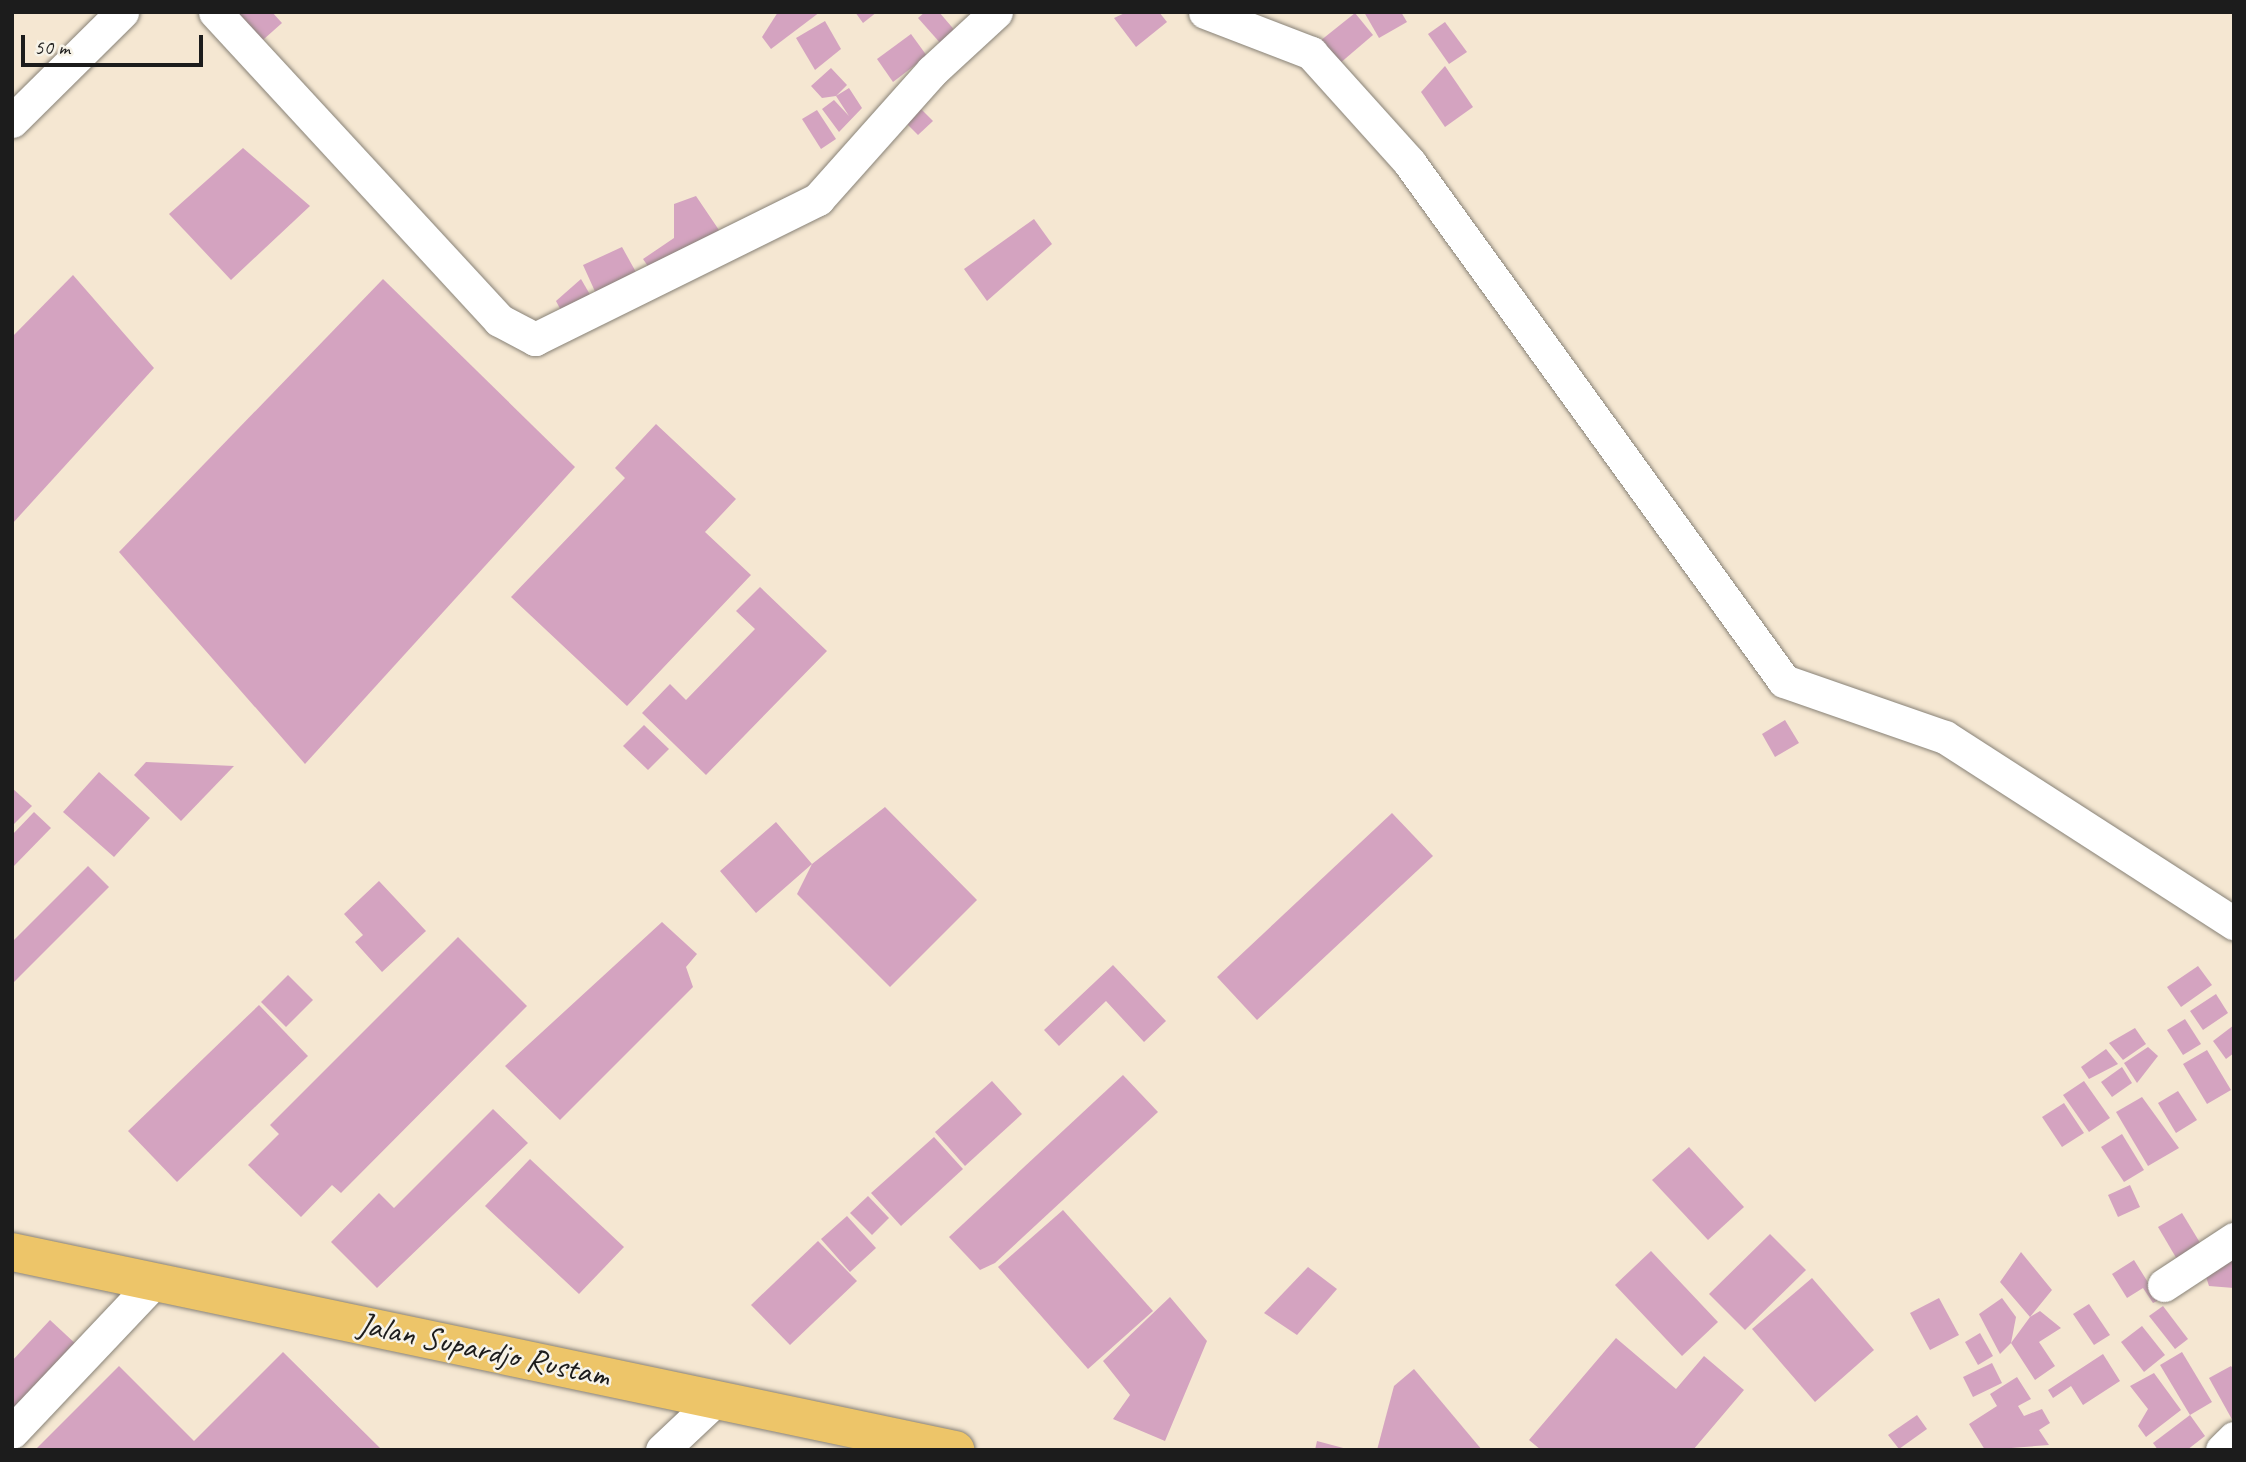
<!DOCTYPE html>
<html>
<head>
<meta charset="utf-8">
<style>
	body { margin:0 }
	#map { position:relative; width:2246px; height:1462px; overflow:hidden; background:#f5e7d2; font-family:Caveat,sans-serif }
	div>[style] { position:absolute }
	.building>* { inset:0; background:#d4a3c0 }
	.roads { filter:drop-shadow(0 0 2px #888277) drop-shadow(0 0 2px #888277) }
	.minor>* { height:33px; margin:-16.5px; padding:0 16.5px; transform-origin:16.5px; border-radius:16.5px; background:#fff }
	.highway>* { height:38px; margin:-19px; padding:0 19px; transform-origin:19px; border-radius:19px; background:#edc569 }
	span { translate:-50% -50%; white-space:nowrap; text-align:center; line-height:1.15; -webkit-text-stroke:5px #f7f3e8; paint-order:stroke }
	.street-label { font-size:33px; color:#1c1c1c }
	.frame { position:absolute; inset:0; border:14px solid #1c1c1c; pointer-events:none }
	.scale { position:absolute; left:21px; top:35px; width:182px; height:32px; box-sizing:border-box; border:4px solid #1c1c1c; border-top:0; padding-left:9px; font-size:21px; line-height:24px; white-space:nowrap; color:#1c1c1c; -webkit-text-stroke:5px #f7f3e8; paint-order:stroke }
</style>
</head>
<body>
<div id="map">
	<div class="building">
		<i style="clip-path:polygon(235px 12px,272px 12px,282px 23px,255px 47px)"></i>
		<i style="clip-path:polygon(778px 12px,820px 12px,771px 49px,762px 37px)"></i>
		<i style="clip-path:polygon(855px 12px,877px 12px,863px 23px)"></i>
		<i style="clip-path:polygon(925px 12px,939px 12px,957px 33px,942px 45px,918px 18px)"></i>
		<i style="clip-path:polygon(1127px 12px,1159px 12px,1167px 22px,1136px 47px,1114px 18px)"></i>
		<i style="clip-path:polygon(1364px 12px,1401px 12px,1407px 22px,1379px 38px)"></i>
		<i style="clip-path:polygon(1355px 13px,1373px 35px,1339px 64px,1320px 41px)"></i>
		<i style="clip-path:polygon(825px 21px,841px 49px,815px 70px,796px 38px)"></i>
		<i style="clip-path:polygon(1445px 22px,1467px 52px,1449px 64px,1428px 34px)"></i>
		<i style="clip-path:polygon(911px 34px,927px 56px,893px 82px,877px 59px)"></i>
		<i style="clip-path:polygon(1445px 66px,1473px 107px,1445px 127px,1421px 92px)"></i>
		<i style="clip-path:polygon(831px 68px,847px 85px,836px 96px,849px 88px,862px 108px,839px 132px,822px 109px,834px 100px,849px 116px,836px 96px,822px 98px,811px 86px)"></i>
		<i style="clip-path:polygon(917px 105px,933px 121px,918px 135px,903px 120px)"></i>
		<i style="clip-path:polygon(817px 110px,836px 139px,821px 149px,802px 119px)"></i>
		<i style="clip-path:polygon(243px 148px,310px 206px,231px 280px,169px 214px)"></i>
		<i style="clip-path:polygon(696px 196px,721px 233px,656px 278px,643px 259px,674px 238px,674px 204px)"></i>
		<i style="clip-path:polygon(1034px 219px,1052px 244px,987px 301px,964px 269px)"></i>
		<i style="clip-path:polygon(622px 247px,637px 274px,598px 298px,583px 265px)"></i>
		<i style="clip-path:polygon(73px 275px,154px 368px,12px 524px,12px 337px)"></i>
		<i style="clip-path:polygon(383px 279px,575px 467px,305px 764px,119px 552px)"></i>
		<i style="clip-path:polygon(581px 279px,596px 305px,567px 322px,556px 301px)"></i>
		<i style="clip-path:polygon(656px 424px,736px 499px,705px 532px,751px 575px,627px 706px,511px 597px,625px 478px,615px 468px)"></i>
		<i style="clip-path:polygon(760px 587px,827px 651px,706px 775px,642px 713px,670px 684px,686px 700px,755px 629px,736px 611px)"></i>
		<i style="clip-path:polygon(1785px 720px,1799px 743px,1775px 757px,1762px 734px)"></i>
		<i style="clip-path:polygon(644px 725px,669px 749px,648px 770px,623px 746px)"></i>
		<i style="clip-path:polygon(146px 762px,234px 766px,181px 821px,134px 775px)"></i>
		<i style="clip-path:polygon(99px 772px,150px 818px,114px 857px,63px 812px)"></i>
		<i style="clip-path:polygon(12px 788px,32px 806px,12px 826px)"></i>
		<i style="clip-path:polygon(885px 807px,977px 900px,890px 987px,797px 894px,812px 864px,756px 913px,720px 871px,776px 822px,812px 864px)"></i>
		<i style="clip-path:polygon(34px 812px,51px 828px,12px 868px,12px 835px)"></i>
		<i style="clip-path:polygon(1392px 813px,1433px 856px,1257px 1020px,1217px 977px)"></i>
		<i style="clip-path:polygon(88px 866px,109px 887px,12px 984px,12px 942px)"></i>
		<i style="clip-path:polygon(379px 881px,426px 931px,382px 972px,355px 942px,363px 935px,344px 914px)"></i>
		<i style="clip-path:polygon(662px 922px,697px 954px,686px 967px,693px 987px,560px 1120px,505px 1066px)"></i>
		<i style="clip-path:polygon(458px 937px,527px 1006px,341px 1193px,332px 1185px,301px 1217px,248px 1165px,279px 1134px,270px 1125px)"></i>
		<i style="clip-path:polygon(1113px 965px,1166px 1021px,1144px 1042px,1106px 1001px,1059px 1046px,1044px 1030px)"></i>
		<i style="clip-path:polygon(2198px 966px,2212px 985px,2181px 1007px,2167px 987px)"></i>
		<i style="clip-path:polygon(288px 975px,313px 1000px,286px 1027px,261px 1002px)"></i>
		<i style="clip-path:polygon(2216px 994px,2228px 1013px,2203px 1030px,2190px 1011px)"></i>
		<i style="clip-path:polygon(259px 1005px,308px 1056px,177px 1182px,128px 1131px)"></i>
		<i style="clip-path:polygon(2185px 1019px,2201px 1044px,2183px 1055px,2167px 1030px)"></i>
		<i style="clip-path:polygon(2234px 1025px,2234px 1053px,2226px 1059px,2213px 1041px)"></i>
		<i style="clip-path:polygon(2135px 1028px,2146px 1044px,2123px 1060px,2109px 1043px)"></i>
		<i style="clip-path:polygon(2148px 1047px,2158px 1056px,2137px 1083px,2124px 1063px)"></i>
		<i style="clip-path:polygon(2106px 1049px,2118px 1064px,2089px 1079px,2081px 1067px)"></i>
		<i style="clip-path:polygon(2207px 1050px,2231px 1090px,2207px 1104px,2183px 1064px)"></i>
		<i style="clip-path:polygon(2122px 1067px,2132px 1083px,2112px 1097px,2101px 1082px)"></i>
		<i style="clip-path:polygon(1123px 1075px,1158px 1112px,995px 1263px,980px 1270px,949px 1237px)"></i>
		<i style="clip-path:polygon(992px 1081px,1022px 1114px,965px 1166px,935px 1132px)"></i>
		<i style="clip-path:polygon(2084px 1081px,2110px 1118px,2089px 1132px,2063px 1095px)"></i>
		<i style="clip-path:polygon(2178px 1091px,2197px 1120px,2176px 1133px,2158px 1103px)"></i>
		<i style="clip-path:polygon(2142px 1097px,2179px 1148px,2148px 1166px,2116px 1112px)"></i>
		<i style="clip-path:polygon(2064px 1103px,2084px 1133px,2062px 1147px,2042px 1117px)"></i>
		<i style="clip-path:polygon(493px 1109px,528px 1143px,377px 1288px,331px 1242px,379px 1193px,394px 1208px)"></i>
		<i style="clip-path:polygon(2122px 1134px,2144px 1170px,2124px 1182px,2101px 1147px)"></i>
		<i style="clip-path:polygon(934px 1137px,963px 1169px,901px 1226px,871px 1193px)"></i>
		<i style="clip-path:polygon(1689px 1147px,1744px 1207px,1708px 1240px,1652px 1180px)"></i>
		<i style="clip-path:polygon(530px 1159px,624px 1247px,579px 1294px,485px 1206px)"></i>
		<i style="clip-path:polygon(2130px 1185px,2140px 1207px,2118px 1217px,2108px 1195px)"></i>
		<i style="clip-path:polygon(868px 1196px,889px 1218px,872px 1235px,850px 1213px)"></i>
		<i style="clip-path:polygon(1063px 1210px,1153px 1311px,1088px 1369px,998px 1267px)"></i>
		<i style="clip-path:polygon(2182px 1213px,2202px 1246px,2178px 1261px,2158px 1227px)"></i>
		<i style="clip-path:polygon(847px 1216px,876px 1248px,850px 1272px,821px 1239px)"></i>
		<i style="clip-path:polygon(1770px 1234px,1806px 1270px,1745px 1330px,1709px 1294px)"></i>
		<i style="clip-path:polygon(818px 1241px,857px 1281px,790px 1345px,751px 1305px)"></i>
		<i style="clip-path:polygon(1651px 1251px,1718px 1322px,1682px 1356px,1615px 1285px)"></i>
		<i style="clip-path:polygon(2021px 1252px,2052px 1290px,2030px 1317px,2040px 1311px,2061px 1328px,2039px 1342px,2055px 1366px,2035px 1380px,2011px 1343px,2030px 1317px,2000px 1282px)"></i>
		<i style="clip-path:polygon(2234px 1253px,2234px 1288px,2209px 1286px,2206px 1277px)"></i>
		<i style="clip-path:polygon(2134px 1260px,2159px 1300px,2153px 1303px,2143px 1288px,2127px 1298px,2112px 1274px)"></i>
		<i style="clip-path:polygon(1308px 1267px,1337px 1289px,1297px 1335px,1264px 1313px)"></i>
		<i style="clip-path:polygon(1812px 1278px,1874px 1350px,1815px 1402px,1752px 1329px)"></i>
		<i style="clip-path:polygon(1170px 1297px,1207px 1341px,1165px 1441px,1113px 1419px,1130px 1395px,1103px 1361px)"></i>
		<i style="clip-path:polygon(1939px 1298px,1959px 1335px,1930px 1350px,1910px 1313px)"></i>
		<i style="clip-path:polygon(2002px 1298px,2016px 1317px,2011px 1343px,2000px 1354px,1979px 1314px)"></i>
		<i style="clip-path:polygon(2089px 1304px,2110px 1335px,2094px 1345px,2073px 1314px)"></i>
		<i style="clip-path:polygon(2163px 1306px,2188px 1339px,2175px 1349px,2149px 1316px)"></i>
		<i style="clip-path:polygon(50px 1320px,78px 1346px,12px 1417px,12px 1361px)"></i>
		<i style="clip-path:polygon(2142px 1326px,2165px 1355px,2144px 1372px,2121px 1342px)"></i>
		<i style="clip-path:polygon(1980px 1333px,1993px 1356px,1978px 1365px,1965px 1342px)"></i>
		<i style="clip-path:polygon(1616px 1338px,1676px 1389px,1704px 1356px,1744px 1390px,1693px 1450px,1541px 1450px,1529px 1440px)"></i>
		<i style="clip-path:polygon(283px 1352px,382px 1450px,35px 1450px,119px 1366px,194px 1441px)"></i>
		<i style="clip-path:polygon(2182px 1352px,2212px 1402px,2190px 1415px,2160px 1365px)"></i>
		<i style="clip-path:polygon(2103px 1354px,2120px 1381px,2083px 1405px,2071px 1386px,2053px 1398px,2048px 1390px)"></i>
		<i style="clip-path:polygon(1992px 1363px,2002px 1383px,1973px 1397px,1963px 1377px)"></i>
		<i style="clip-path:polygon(2231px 1366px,2234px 1370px,2234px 1423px,2209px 1378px)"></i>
		<i style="clip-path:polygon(1414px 1369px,1482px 1450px,1377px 1450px,1394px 1386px)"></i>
		<i style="clip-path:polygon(2154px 1373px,2181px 1410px,2146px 1437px,2138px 1426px,2148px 1409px,2130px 1386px)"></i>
		<i style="clip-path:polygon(2017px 1377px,2031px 1399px,2018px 1406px,2024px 1416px,2042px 1409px,2050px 1423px,2039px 1430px,2049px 1445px,1985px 1450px,1969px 1424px,1997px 1406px,1990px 1394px)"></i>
		<i style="clip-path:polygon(1917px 1415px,1927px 1429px,1899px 1449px,1888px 1435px)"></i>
		<i style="clip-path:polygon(2190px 1415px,2205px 1436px,2187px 1450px,2158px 1450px,2153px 1443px)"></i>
		<i style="clip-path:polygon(1317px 1441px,1347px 1449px,1347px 1450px,1315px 1450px)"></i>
	</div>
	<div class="roads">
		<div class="minor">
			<i style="left:215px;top:12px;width:419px;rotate:47.3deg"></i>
			<i style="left:499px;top:320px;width:41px;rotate:27.8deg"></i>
			<i style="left:535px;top:339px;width:316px;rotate:-26.3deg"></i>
			<i style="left:818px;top:199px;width:171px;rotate:-48.3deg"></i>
			<i style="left:932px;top:71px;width:87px;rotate:-42.7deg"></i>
			<i style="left:1205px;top:12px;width:114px;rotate:21.1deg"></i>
			<i style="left:1311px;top:53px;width:147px;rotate:48deg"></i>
			<i style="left:1409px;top:162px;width:640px;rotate:54.15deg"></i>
			<i style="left:1784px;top:681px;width:170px;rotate:19.2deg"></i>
			<i style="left:1945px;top:737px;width:344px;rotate:32.8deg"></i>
			<i style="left:12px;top:121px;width:155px;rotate:-44.7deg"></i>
			<i style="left:2164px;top:1285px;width:84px;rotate:-33.3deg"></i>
			<i style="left:12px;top:1432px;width:204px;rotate:-46.6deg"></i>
			<i style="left:662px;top:1450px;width:73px;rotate:-43.3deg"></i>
			<i style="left:2222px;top:1450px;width:17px;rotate:-45deg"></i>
		</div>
		<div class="highway">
			<i style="left:12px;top:1252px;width:964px;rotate:11.86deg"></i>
		</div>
	</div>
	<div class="street-label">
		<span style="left:484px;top:1350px;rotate:12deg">Jalan Supardjo Rustam</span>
	</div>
	<div class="frame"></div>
	<div class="scale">50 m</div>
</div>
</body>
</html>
